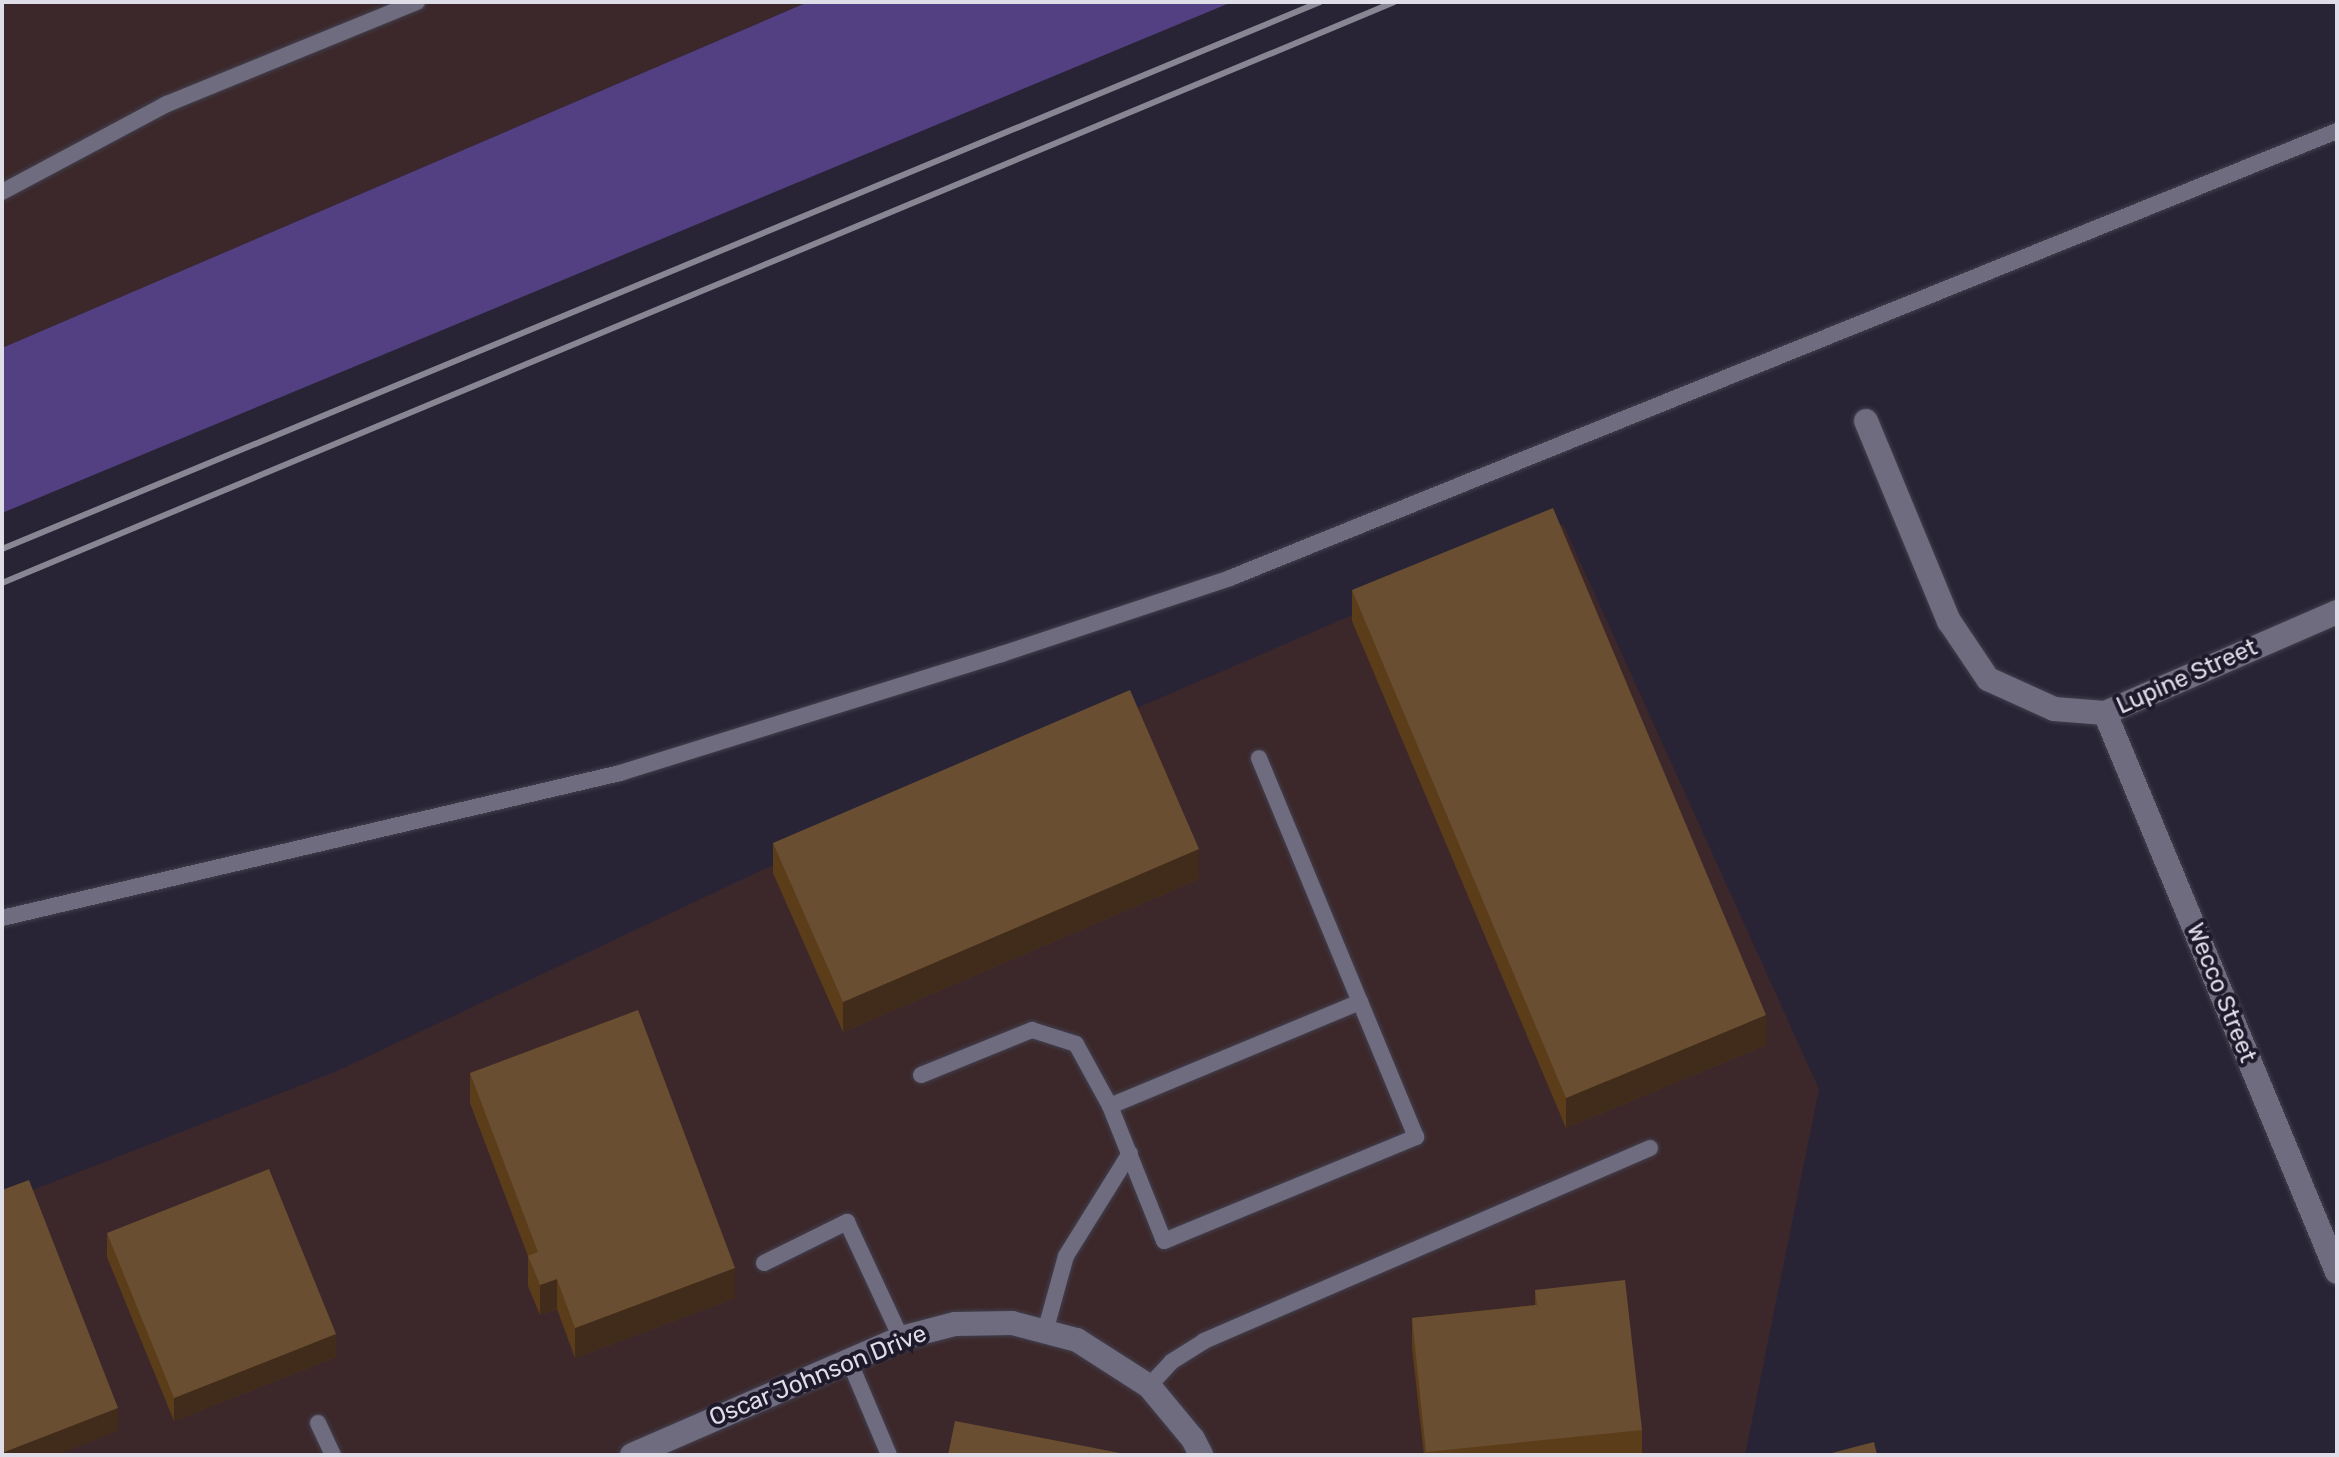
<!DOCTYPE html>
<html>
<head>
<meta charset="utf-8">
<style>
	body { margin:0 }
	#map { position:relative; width:2339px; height:1457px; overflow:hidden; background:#282435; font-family:Rubik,sans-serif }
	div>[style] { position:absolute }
	.industrial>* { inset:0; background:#3c282a }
	.green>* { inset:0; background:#524082 }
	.roads { filter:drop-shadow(0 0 2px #423f4d) drop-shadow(0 0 2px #423f4d) }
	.lane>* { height:16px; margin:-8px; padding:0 8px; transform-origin:8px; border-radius:8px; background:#706c80 }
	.street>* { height:24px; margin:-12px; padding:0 12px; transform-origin:12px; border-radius:12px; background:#706c80 }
	.rail>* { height:6px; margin:-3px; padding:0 3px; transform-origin:3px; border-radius:3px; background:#898694 }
	.wall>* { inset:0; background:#5c3d1a }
	.shaded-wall>* { inset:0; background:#412c1c }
	.building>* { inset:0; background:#6a4e31 }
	span { translate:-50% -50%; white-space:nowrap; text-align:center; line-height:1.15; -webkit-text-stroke:8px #1e1a2b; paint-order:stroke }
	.street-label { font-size:24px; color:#dfdde8 }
	.frame { position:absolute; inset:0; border:4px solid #dfdde8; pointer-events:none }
</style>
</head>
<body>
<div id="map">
	<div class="industrial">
		<i style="clip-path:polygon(2px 2px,808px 2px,2px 348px)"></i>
		<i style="clip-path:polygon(1563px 524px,1819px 1089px,1745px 1455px,2px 1455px,2px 1202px,335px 1072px,760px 871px)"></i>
	</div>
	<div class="green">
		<i style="clip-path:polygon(808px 2px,1232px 2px,2px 513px,2px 348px)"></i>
	</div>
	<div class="roads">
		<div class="lane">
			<i style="left:2px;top:192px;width:187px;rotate:-28.1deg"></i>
			<i style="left:167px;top:104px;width:270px;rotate:-22.2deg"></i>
			<i style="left:2px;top:918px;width:635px;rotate:-13.2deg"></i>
			<i style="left:620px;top:773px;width:400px;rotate:-17.3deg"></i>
			<i style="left:1002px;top:654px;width:240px;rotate:-18.4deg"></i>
			<i style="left:1230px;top:578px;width:1194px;rotate:-21.99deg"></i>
			<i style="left:921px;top:1075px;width:120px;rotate:-22.1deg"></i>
			<i style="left:1032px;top:1030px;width:46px;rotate:17.7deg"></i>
			<i style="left:1076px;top:1044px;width:71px;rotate:61.3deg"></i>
			<i style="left:1110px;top:1106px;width:145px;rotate:68.2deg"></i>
			<i style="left:1164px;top:1241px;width:273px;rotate:-22.4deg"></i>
			<i style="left:1416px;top:1137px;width:146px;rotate:-112.5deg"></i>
			<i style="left:1110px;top:1106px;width:271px;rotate:-22.6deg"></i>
			<i style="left:1360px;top:1002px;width:264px;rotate:-112.5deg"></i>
			<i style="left:764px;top:1263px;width:93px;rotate:-26.3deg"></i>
			<i style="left:847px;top:1222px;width:128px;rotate:65deg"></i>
			<i style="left:1045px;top:1332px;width:79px;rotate:-74.6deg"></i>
			<i style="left:1066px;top:1256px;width:121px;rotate:-58.1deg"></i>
			<i style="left:848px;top:1358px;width:105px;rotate:67.1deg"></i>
			<i style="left:1149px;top:1386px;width:33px;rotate:-47deg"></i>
			<i style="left:1171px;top:1362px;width:39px;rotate:-32deg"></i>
			<i style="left:1204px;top:1341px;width:486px;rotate:-23.4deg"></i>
			<i style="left:318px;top:1423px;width:35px;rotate:65deg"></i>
		</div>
		<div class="street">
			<i style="left:1866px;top:421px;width:217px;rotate:67.5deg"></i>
			<i style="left:1949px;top:621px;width:70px;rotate:56.1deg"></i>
			<i style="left:1988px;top:679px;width:72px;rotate:24.4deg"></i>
			<i style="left:2054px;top:709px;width:51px;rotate:4.5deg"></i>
			<i style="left:2105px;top:713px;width:253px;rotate:-23.5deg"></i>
			<i style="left:2105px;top:713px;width:605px;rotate:67.46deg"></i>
			<i style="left:632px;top:1455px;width:293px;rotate:-23.5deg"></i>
			<i style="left:901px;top:1338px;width:56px;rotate:-14.5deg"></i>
			<i style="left:955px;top:1324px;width:57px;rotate:-1deg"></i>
			<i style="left:1012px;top:1323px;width:67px;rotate:14.7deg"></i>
			<i style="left:1077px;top:1340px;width:85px;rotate:32.6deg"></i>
			<i style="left:1149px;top:1386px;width:69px;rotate:50.3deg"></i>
			<i style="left:1193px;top:1439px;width:18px;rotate:63deg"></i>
		</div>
	</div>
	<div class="rail">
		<i style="left:2px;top:549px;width:1427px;rotate:-22.54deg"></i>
		<i style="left:2px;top:583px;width:1508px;rotate:-22.65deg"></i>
	</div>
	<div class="wall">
		<i style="clip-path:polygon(1352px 590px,1766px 1045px,1566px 1128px,1352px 621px)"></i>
		<i style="clip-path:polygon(773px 843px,1199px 879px,843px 1032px,773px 873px)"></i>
		<i style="clip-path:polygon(470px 1073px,735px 1298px,575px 1358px,557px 1309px,540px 1315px,528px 1286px,528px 1256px,470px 1103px)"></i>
		<i style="clip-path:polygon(107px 1233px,336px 1357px,174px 1421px,107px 1257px)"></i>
		<i style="clip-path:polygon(1535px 1290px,1642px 1430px,1642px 1455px,1424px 1455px,1412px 1348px,1412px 1318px,1535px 1305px)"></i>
	</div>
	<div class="shaded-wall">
		<i style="clip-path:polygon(1199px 849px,1199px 879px,843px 1032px,843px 1002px)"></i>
		<i style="clip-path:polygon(1766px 1015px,1766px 1045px,1566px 1128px,1566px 1098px)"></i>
		<i style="clip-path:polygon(735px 1268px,735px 1298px,575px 1358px,575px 1328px)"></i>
		<i style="clip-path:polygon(557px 1279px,557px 1309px,540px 1315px,540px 1285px)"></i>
		<i style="clip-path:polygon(336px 1334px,336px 1357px,174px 1421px,174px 1398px)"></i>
		<i style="clip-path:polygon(118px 1408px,118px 1431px,57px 1455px,2px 1455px,2px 1453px)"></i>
	</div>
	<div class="building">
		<i style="clip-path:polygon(1553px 508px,1766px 1015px,1566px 1098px,1352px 590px)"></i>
		<i style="clip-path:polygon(1130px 690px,1199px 849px,843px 1002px,773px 843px)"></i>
		<i style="clip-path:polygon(638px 1010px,735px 1268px,575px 1328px,557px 1279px,540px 1285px,528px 1256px,538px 1252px,470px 1073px)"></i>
		<i style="clip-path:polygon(269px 1169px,336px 1334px,174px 1398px,107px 1233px)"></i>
		<i style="clip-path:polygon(29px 1180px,118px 1408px,2px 1453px,2px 1190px)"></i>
		<i style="clip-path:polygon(1625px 1280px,1642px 1430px,1426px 1452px,1412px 1318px,1537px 1305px,1535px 1290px)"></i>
		<i style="clip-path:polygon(955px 1421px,1125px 1454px,1124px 1455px,948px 1455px)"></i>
		<i style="clip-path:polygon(1874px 1442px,1877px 1455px,1824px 1455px)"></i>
	</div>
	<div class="street-label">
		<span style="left:2187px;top:677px;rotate:-24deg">Lupine Street</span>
		<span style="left:2221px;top:993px;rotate:68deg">Wecco Street</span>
		<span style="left:818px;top:1376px;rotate:-22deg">Oscar Johnson Drive</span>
	</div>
	<div class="frame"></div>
</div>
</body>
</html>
